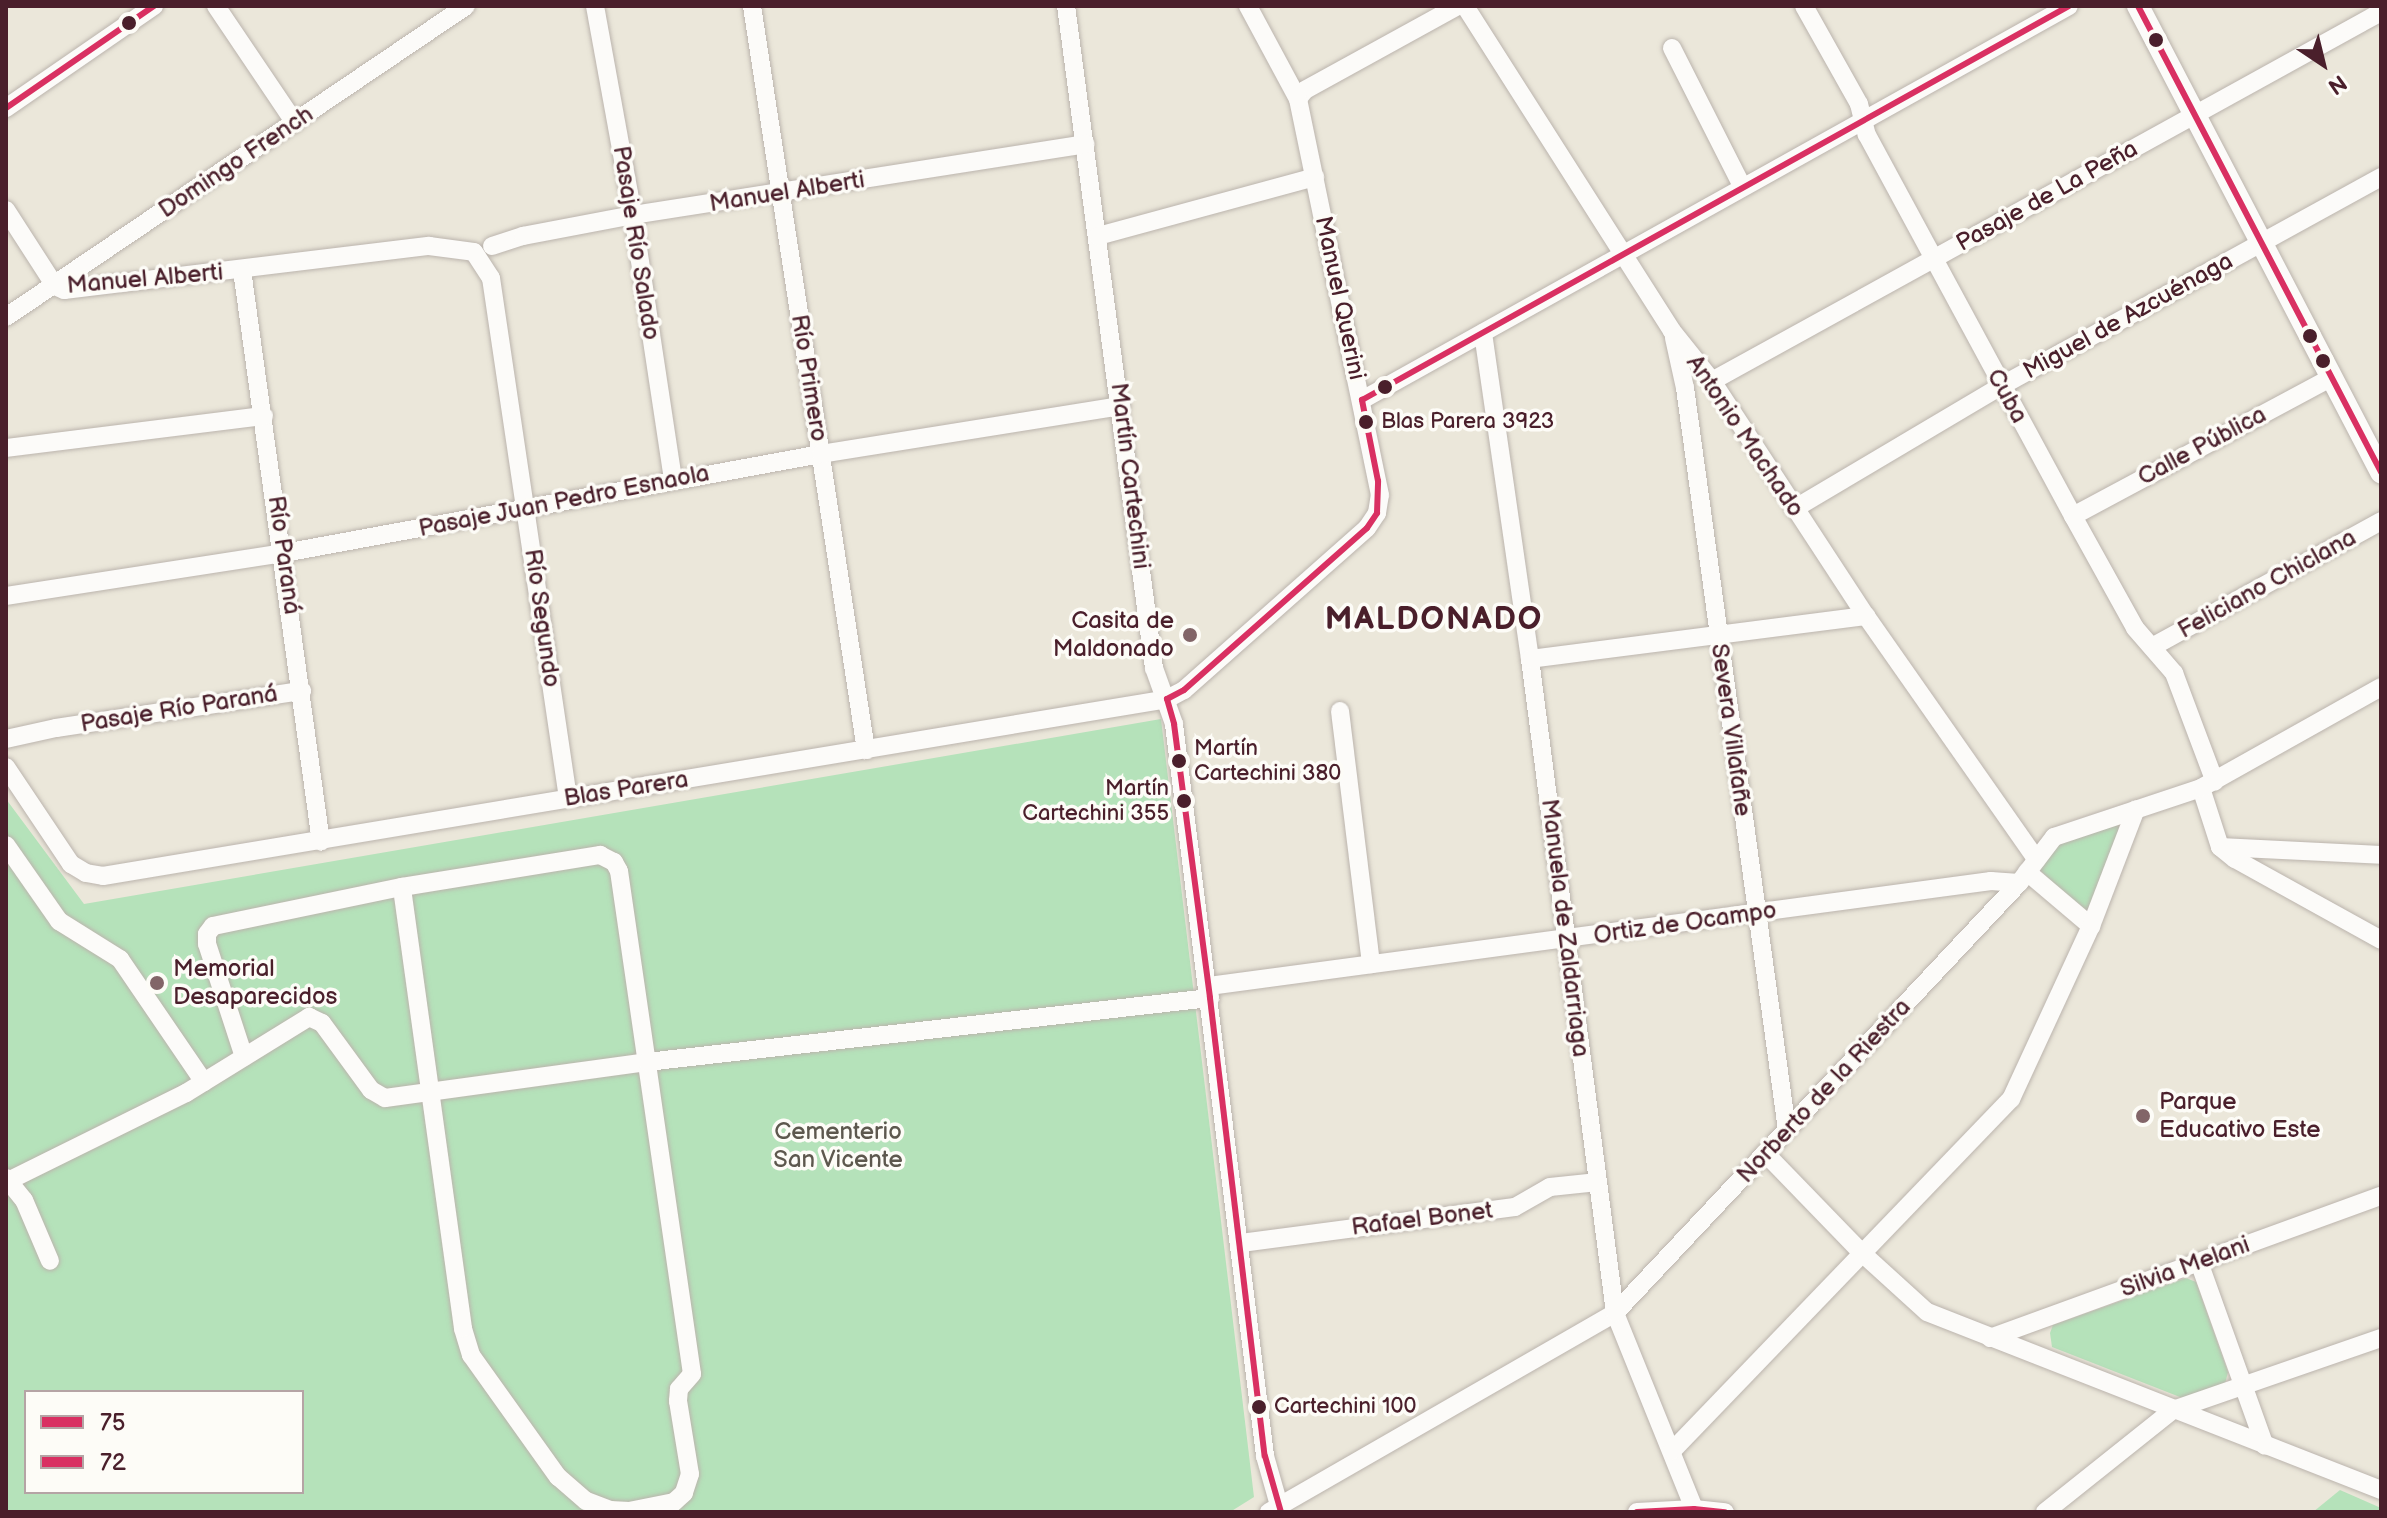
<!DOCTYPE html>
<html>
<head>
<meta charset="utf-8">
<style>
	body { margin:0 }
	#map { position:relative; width:2387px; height:1518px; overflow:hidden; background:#ebe7da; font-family:"Balsamiq Sans",sans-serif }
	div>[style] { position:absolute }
	.green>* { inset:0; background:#b5e2ba }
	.roads { filter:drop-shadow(0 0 2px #bbb4ad) drop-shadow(0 0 2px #bbb4ad) }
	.minor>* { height:18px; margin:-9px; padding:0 9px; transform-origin:9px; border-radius:9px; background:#fcfbf9 }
	.tertiary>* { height:22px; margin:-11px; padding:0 11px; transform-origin:11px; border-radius:11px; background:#fcfbf9 }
	.bus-1>* { height:6px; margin:-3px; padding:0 3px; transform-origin:3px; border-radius:3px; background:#d93062 }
	.bus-2>* { height:6px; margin:-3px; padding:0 3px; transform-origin:3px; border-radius:3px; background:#d93062 }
	.dots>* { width:22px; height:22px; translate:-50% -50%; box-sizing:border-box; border:4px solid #fdfcf7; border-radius:50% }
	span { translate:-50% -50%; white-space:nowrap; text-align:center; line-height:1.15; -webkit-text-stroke:7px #fdfcf7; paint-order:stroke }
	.bus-label { font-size:22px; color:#4a1f2b }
	.left { translate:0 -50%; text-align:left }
	.right { translate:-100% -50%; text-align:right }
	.street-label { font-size:24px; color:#4a1f2b }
	.poi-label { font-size:24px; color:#4a1f2b }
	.park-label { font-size:24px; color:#5d584e }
	.district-label { font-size:32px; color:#4a1f2b; font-weight:700; letter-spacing:2px }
	.frame { position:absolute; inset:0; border:8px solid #4a1f2b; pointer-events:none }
	.legend { position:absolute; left:24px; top:1390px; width:280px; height:104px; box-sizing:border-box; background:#fdfcf7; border:2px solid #b5a4a5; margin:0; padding:10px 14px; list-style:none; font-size:24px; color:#4a1f2b }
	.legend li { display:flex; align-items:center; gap:16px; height:40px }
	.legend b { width:40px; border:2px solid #b5a4a5 }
	.north { position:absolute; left:2283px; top:24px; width:80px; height:80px; -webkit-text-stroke:6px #fdfcf7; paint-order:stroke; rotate:145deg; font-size:22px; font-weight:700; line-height:32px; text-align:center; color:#4a1f2b }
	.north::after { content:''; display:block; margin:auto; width:28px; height:36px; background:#4a1f2b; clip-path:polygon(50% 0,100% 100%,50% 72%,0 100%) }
</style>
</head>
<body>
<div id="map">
	<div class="green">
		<i style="clip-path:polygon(evenodd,1161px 719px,1254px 1497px,1230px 1512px,6px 1512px,6px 799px,84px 904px,1161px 719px,26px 1392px,302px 1392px,302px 1492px,26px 1492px,26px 1392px)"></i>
		<i style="clip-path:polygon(2130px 817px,2089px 919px,2039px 869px,2059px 843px)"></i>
		<i style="clip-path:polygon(2186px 1278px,2196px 1282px,2228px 1372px,2225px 1384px,2185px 1399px,2052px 1347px,2050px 1333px,2053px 1325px)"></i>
		<i style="clip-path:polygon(2340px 1490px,2381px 1508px,2381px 1512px,2313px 1512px)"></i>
	</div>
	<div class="roads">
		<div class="minor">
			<i style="left:216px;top:6px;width:141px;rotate:56deg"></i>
			<i style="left:595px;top:6px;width:212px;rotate:79.7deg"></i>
			<i style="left:633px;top:215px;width:268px;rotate:81.4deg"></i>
			<i style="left:752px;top:6px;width:753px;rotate:81.29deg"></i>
			<i style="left:1066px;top:6px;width:668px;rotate:82.43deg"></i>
			<i style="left:1154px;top:668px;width:59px;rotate:70.3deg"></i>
			<i style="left:1174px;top:724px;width:738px;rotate:82.91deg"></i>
			<i style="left:1265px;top:1456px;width:58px;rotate:74.1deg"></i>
			<i style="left:1465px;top:6px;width:385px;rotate:57.5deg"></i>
			<i style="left:1672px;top:331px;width:64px;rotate:51.3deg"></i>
			<i style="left:1712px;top:381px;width:281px;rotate:56.8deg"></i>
			<i style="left:1866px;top:616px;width:297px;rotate:55deg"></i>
			<i style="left:1804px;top:6px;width:112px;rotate:60.7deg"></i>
			<i style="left:1859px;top:104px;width:32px;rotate:76deg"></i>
			<i style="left:1867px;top:135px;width:433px;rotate:61.6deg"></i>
			<i style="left:2073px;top:516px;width:128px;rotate:61deg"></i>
			<i style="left:2135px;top:628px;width:60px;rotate:49.1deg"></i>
			<i style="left:2174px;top:673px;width:116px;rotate:69.4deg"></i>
			<i style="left:1672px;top:48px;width:155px;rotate:63.1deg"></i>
			<i style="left:1298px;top:99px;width:11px;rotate:-52deg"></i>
			<i style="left:1305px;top:90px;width:175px;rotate:-28.8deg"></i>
			<i style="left:6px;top:108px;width:180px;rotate:-34.6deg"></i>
			<i style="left:6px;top:210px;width:90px;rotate:57.2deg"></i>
			<i style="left:55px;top:286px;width:10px;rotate:24deg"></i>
			<i style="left:64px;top:290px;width:368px;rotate:-6.9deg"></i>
			<i style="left:429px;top:246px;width:45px;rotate:7.6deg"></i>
			<i style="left:474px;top:252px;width:31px;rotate:57deg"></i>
			<i style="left:491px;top:278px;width:526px;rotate:81.58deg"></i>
			<i style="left:1098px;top:236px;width:225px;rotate:-15.2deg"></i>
			<i style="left:492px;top:246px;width:33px;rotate:-18deg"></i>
			<i style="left:523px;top:236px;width:112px;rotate:-10.8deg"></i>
			<i style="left:633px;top:215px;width:458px;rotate:-8.9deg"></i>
			<i style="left:242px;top:270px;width:577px;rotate:82.14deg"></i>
			<i style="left:6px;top:317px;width:555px;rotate:-34.06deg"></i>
			<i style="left:1483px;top:333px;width:329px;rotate:81.8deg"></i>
			<i style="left:1530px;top:659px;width:660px;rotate:82.59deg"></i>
			<i style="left:1615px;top:1313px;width:211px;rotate:68deg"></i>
			<i style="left:1674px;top:338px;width:51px;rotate:77.6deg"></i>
			<i style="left:1685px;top:388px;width:749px;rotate:82.17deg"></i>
			<i style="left:1712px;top:381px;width:764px;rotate:-28.88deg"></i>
			<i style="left:1362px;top:400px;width:809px;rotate:-29.13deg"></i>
			<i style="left:6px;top:448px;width:260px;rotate:-7.1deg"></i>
			<i style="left:1794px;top:509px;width:241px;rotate:-30.7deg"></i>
			<i style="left:2001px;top:386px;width:434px;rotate:-28.8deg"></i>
			<i style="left:2073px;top:516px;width:294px;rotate:-28.2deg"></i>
			<i style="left:6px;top:596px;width:281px;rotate:-8.8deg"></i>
			<i style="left:284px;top:553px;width:546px;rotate:-10.45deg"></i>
			<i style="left:821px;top:454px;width:304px;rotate:-9.1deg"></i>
			<i style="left:2152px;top:647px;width:261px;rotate:-28.8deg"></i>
			<i style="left:1530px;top:659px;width:339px;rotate:-7.3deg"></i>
			<i style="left:1340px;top:711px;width:255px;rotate:83deg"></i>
			<i style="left:6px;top:739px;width:51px;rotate:-12.4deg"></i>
			<i style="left:56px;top:728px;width:249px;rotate:-8.6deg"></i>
			<i style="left:6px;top:767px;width:117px;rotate:56.2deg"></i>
			<i style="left:71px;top:864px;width:17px;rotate:31deg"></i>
			<i style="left:86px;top:873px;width:17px;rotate:10deg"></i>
			<i style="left:103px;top:876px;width:1079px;rotate:-9.44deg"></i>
			<i style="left:1167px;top:699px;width:19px;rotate:-28deg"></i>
			<i style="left:1184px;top:690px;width:244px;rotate:-41.5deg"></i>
			<i style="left:1367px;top:528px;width:18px;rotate:-56deg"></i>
			<i style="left:1377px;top:513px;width:18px;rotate:-81deg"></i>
			<i style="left:1380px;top:495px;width:404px;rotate:-101.7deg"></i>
			<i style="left:1298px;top:99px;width:106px;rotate:-118.3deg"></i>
			<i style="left:2201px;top:788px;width:62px;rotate:72.1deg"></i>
			<i style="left:6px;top:845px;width:93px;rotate:55.1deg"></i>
			<i style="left:59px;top:921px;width:72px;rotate:31.9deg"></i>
			<i style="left:120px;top:959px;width:149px;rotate:55.7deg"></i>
			<i style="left:2220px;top:847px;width:19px;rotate:39deg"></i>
			<i style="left:2235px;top:859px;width:167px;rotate:29deg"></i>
			<i style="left:2220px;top:847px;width:161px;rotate:2.8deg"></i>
			<i style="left:2027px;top:872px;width:84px;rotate:40.2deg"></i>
			<i style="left:1209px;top:986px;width:789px;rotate:-7.65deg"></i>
			<i style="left:1991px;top:881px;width:28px;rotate:4deg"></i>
			<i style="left:244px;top:1057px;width:119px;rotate:-108.1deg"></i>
			<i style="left:207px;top:944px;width:10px;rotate:-90deg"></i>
			<i style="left:207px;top:934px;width:10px;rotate:-53deg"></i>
			<i style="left:213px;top:926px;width:193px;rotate:-11.7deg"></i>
			<i style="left:402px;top:887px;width:201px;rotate:-9.2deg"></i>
			<i style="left:600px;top:855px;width:16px;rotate:27deg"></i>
			<i style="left:614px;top:862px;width:10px;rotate:61deg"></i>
			<i style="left:619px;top:871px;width:508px;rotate:81.74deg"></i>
			<i style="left:692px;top:1374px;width:20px;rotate:131deg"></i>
			<i style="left:679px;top:1389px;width:12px;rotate:95deg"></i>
			<i style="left:678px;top:1401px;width:74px;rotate:80.7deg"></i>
			<i style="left:690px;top:1474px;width:20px;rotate:108deg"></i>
			<i style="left:684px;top:1493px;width:13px;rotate:138deg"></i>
			<i style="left:674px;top:1502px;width:46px;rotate:168.7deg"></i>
			<i style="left:629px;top:1511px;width:19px;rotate:-177deg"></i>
			<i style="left:610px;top:1510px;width:26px;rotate:-159deg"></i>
			<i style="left:586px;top:1501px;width:37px;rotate:-139deg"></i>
			<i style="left:558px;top:1477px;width:150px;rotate:-125.5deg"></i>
			<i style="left:471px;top:1355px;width:28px;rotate:-107deg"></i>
			<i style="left:463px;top:1328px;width:445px;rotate:-97.9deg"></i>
			<i style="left:1765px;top:1153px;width:141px;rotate:45.9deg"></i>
			<i style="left:1863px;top:1254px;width:86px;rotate:42.2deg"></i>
			<i style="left:1927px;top:1312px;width:488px;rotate:21.4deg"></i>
			<i style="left:6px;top:1178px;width:28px;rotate:51deg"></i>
			<i style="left:24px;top:1200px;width:66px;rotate:66.9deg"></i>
			<i style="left:6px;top:1182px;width:201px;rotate:-26.3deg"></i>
			<i style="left:186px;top:1093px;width:145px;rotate:-31.7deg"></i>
			<i style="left:309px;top:1017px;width:14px;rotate:25deg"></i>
			<i style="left:322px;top:1023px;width:83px;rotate:53.8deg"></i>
			<i style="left:371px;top:1090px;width:16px;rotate:30deg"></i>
			<i style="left:385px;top:1098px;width:264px;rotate:-7.8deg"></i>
			<i style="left:647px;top:1062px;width:567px;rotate:-6.49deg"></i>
			<i style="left:1241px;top:1243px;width:276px;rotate:-7.5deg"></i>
			<i style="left:1515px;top:1207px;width:40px;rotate:-29.7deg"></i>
			<i style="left:1550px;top:1187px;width:48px;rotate:-5.9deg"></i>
			<i style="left:2199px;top:1262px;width:195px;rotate:70.3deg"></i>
			<i style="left:1990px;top:1338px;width:416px;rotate:-20deg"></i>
			<i style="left:1672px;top:1451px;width:489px;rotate:-46.1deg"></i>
			<i style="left:2011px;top:1099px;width:191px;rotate:-65.2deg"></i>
			<i style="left:2091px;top:926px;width:125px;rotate:-69deg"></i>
			<i style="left:1269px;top:1512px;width:399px;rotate:-29.9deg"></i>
			<i style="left:1615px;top:1313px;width:590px;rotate:-46.79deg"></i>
			<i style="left:2019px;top:883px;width:58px;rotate:-52.7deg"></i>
			<i style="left:2054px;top:837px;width:155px;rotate:-18.4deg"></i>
			<i style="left:2201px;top:788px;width:206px;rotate:-29.3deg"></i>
			<i style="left:1637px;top:1512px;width:57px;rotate:-3deg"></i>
			<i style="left:1694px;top:1509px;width:31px;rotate:6deg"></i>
			<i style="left:2045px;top:1512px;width:164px;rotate:-38.6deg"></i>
			<i style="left:2173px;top:1410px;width:220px;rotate:-19.1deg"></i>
		</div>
		<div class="tertiary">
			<i style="left:2138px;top:6px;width:526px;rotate:62.46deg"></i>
		</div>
	</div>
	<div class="bus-1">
		<i style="left:2138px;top:6px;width:526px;rotate:62.46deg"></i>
		<i style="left:1362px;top:400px;width:809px;rotate:-29.13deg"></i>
		<i style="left:1167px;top:699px;width:26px;rotate:74deg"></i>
		<i style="left:1174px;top:724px;width:276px;rotate:82.5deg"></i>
		<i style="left:1210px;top:998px;width:461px;rotate:83.2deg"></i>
		<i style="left:1265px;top:1456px;width:58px;rotate:74.1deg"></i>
		<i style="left:1167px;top:699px;width:19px;rotate:-28deg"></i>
		<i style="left:1184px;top:690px;width:244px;rotate:-41.5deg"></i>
		<i style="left:1367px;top:528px;width:18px;rotate:-56deg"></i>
		<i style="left:1377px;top:513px;width:32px;rotate:-88deg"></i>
		<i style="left:1378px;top:481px;width:83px;rotate:-101.2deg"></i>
		<i style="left:1637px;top:1512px;width:57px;rotate:-3deg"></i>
		<i style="left:1694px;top:1509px;width:31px;rotate:6deg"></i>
	</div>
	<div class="bus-2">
		<i style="left:6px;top:108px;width:180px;rotate:-34.6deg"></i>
	</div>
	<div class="dots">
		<i style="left:129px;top:23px;background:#4a1f2b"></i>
		<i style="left:2156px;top:40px;background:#4a1f2b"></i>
		<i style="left:2310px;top:336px;background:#4a1f2b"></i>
		<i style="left:2323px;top:361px;background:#4a1f2b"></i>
		<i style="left:1385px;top:387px;background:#4a1f2b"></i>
		<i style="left:1366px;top:422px;background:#4a1f2b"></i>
		<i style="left:1190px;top:635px;background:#826568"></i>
		<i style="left:1179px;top:761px;background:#4a1f2b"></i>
		<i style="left:1184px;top:801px;background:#4a1f2b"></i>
		<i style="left:157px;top:983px;background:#826568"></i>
		<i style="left:2143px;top:1116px;background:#826568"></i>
		<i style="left:1259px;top:1407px;background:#4a1f2b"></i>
	</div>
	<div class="bus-label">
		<span class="left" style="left:1381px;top:422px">Blas Parera 3923</span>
		<span class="left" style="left:1194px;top:761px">Martín<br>Cartechini 380</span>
		<span class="right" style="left:1169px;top:801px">Martín<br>Cartechini 355</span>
		<span class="left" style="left:1274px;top:1407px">Cartechini 100</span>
	</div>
	<div class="street-label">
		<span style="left:236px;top:162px;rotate:-34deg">Domingo French</span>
		<span style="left:787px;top:192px;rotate:-9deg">Manuel Alberti</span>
		<span style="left:2047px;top:196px;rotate:-29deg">Pasaje de La Peña</span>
		<span style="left:636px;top:243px;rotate:81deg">Pasaje Río Salado</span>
		<span style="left:145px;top:279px;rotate:-5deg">Manuel Alberti</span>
		<span style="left:1340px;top:298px;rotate:78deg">Manuel Querini</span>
		<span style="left:2128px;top:316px;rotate:-29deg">Miguel de Azcuénaga</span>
		<span style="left:809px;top:378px;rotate:81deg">Río Primero</span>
		<span style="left:2007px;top:396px;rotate:61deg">Cuba</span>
		<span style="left:1745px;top:436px;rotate:56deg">Antonio Machado</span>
		<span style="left:2202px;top:446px;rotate:-28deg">Calle Pública</span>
		<span style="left:1130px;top:476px;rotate:83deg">Martín Cartechini</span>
		<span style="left:564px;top:501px;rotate:-11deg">Pasaje Juan Pedro Esnaola</span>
		<span style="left:284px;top:555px;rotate:82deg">Río Paraná</span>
		<span style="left:2267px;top:584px;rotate:-29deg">Feliciano Chiclana</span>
		<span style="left:542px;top:618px;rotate:82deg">Río Segundo</span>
		<span style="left:179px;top:709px;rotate:-9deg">Pasaje Río Paraná</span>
		<span style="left:1731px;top:730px;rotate:82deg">Severa Villafañe</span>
		<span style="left:626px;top:789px;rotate:-9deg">Blas Parera</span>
		<span style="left:1685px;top:923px;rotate:-8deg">Ortiz de Ocampo</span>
		<span style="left:1565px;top:928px;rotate:83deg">Manuela de Zaldarriaga</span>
		<span style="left:1824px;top:1091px;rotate:-47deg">Norberto de la Riestra</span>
		<span style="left:1422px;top:1219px;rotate:-7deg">Rafael Bonet</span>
		<span style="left:2185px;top:1267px;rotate:-20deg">Silvia Melani</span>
	</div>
	<div class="poi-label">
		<span class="right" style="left:1174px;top:635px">Casita de<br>Maldonado</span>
		<span class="left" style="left:173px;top:983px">Memorial<br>Desaparecidos</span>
		<span class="left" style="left:2159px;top:1116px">Parque<br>Educativo Este</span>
	</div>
	<div class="park-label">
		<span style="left:838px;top:1146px">Cementerio<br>San Vicente</span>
	</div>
	<div class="district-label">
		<span style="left:1434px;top:620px">MALDONADO</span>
	</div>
	<div class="frame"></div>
	<ul class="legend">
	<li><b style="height:10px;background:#d93062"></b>75</li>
	<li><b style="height:10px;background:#d93062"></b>72</li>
	</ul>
	<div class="north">N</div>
</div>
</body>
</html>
